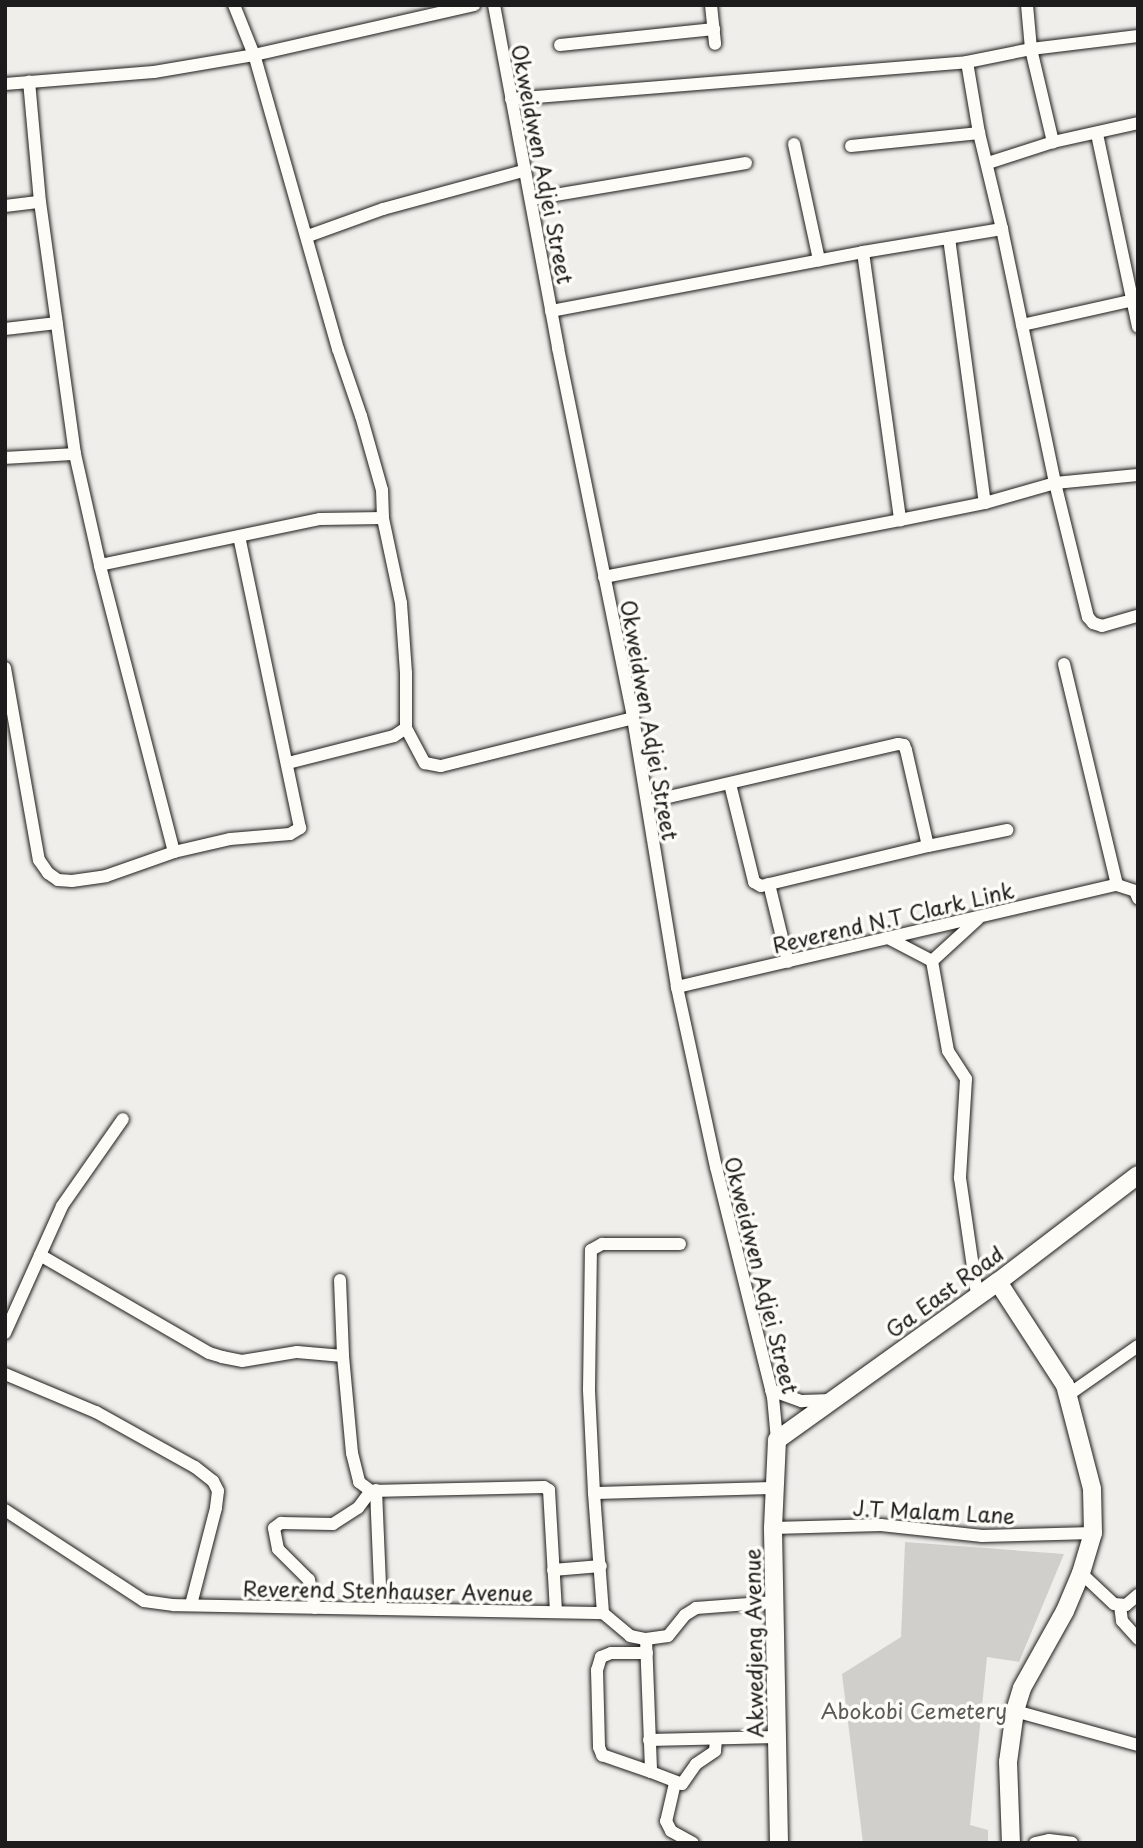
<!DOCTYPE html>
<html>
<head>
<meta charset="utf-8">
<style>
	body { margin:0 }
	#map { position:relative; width:1143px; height:1848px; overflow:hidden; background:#f0eeea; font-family:"Playpen Sans",sans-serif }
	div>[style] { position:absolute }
	.green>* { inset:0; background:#d0cfcc }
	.roads { filter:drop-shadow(0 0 2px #1c1c1c) drop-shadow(0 0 2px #1c1c1c) }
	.street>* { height:12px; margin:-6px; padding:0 6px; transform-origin:6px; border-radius:6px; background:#fdfcf7 }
	.secondary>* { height:18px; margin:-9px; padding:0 9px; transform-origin:9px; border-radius:9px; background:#fdfcf7 }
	span { translate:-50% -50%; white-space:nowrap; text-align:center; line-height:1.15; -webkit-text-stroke:7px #fdfcf7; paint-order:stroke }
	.street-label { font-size:21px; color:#1c1c1c }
	.park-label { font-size:21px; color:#5b5b5a }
	.frame { position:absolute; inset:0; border:7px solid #1c1c1c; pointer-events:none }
</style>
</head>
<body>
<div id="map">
	<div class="green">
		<i style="clip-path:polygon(905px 1542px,1064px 1554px,1019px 1662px,987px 1657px,970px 1825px,988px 1830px,988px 1843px,863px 1843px,842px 1674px,901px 1637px)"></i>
	</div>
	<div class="roads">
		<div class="street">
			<i style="left:494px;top:5px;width:349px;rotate:79.4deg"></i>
			<i style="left:558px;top:348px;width:378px;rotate:78.5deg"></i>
			<i style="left:633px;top:718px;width:273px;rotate:80.7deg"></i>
			<i style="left:677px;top:987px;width:184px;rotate:77.8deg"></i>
			<i style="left:716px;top:1167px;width:237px;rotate:76.1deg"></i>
			<i style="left:773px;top:1397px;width:43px;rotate:84.7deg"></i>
			<i style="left:711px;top:5px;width:39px;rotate:84deg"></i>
			<i style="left:1027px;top:5px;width:44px;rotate:84.8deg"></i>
			<i style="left:1031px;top:49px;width:96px;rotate:76.7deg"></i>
			<i style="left:560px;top:45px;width:155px;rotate:-5.9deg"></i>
			<i style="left:967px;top:62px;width:72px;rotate:80.4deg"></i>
			<i style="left:979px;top:133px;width:99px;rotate:76.5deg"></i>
			<i style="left:5px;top:84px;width:149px;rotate:-4.6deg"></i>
			<i style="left:154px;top:72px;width:101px;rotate:-9.6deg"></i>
			<i style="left:254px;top:55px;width:226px;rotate:-12.8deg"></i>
			<i style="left:511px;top:99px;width:457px;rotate:-4.6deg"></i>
			<i style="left:967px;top:62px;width:65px;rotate:-11.5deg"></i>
			<i style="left:1031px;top:49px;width:108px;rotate:-6.9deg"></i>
			<i style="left:1097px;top:134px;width:197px;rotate:78deg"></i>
			<i style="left:794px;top:144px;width:119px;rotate:77.8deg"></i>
			<i style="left:851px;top:146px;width:129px;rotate:-5.8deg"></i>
			<i style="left:988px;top:163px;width:68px;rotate:-17.9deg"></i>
			<i style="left:1053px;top:142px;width:87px;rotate:-12.6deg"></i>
			<i style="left:531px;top:199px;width:218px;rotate:-9.5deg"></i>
			<i style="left:5px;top:206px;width:35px;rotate:-7deg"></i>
			<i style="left:308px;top:236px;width:80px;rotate:-19.8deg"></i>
			<i style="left:383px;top:209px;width:145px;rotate:-15.2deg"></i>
			<i style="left:949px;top:238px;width:267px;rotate:82.3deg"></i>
			<i style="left:863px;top:252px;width:271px;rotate:82.1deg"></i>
			<i style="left:551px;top:311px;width:318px;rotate:-10.7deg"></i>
			<i style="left:863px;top:252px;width:141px;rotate:-9.4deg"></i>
			<i style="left:1002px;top:229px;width:259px;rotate:78.2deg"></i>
			<i style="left:1055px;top:483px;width:138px;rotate:76.2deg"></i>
			<i style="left:1088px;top:617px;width:8px;rotate:50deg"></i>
			<i style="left:1093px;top:623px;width:9px;rotate:18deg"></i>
			<i style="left:1102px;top:626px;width:37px;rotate:-16deg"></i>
			<i style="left:1022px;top:325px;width:119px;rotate:-12.6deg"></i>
			<i style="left:5px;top:329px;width:52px;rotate:-6.6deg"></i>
			<i style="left:5px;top:458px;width:70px;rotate:-3.3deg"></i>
			<i style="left:100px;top:565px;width:225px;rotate:-11.8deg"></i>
			<i style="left:320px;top:519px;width:63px;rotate:-0.9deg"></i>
			<i style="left:383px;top:518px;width:28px;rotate:-92deg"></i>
			<i style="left:382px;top:490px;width:77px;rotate:-105.8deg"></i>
			<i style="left:361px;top:416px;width:71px;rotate:-108.9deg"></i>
			<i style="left:338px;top:349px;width:306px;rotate:-105.9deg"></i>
			<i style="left:254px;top:55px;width:54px;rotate:-111.8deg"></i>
			<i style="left:604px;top:577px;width:301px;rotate:-10.9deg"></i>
			<i style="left:900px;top:520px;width:87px;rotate:-11.3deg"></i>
			<i style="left:985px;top:503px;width:73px;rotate:-15.9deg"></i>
			<i style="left:1055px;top:483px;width:83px;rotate:-5.5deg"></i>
			<i style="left:1064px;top:664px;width:227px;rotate:76.5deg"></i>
			<i style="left:5px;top:668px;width:195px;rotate:80deg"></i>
			<i style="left:39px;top:860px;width:16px;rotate:55deg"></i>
			<i style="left:48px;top:873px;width:12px;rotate:35deg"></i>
			<i style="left:58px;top:880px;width:14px;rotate:4deg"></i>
			<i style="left:72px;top:881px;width:34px;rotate:-8deg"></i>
			<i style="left:106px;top:876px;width:72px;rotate:-19.4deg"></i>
			<i style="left:174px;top:852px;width:296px;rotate:-104.5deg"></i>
			<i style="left:100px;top:565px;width:114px;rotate:-102.7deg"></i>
			<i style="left:75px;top:454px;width:254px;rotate:-97.9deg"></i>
			<i style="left:40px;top:202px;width:121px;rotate:-95.2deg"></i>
			<i style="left:406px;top:728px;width:40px;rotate:62deg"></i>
			<i style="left:425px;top:763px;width:16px;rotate:11deg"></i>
			<i style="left:441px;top:766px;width:198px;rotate:-14deg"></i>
			<i style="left:288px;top:763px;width:109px;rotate:-14.3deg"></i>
			<i style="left:394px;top:736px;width:14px;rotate:-34deg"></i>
			<i style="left:406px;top:728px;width:55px;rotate:-90deg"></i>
			<i style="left:406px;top:673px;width:70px;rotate:-94.1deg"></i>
			<i style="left:401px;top:603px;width:87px;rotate:-102deg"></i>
			<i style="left:730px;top:784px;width:101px;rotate:76.2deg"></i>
			<i style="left:754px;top:882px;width:8px;rotate:30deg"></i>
			<i style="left:761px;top:886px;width:172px;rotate:-13.5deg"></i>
			<i style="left:928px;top:846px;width:81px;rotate:-11.4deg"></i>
			<i style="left:647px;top:802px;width:258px;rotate:-13deg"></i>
			<i style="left:898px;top:744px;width:6px;rotate:9deg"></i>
			<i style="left:904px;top:745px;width:5px;rotate:68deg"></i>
			<i style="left:906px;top:750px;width:98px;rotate:77.1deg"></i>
			<i style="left:174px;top:852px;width:57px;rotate:-13.1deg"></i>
			<i style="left:230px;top:839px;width:60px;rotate:-4.8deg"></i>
			<i style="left:290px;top:834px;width:12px;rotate:-31deg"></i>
			<i style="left:300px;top:828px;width:298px;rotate:-101.8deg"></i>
			<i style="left:769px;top:884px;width:80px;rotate:76.3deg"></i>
			<i style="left:1117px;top:885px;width:19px;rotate:18deg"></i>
			<i style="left:1135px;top:891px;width:8px;rotate:67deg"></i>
			<i style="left:890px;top:939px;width:47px;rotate:27.6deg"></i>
			<i style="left:932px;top:961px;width:91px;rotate:79.9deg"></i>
			<i style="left:948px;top:1051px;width:33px;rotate:57deg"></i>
			<i style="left:966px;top:1079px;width:99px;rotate:93.5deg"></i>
			<i style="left:960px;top:1178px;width:118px;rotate:81.7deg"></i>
			<i style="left:932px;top:961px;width:62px;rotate:-42.4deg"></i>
			<i style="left:677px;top:987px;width:452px;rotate:-13.1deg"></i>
			<i style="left:40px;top:1255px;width:195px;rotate:30.1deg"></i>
			<i style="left:209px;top:1353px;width:14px;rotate:17deg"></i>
			<i style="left:222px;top:1357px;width:20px;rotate:11deg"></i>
			<i style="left:242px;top:1361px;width:56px;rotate:-9.3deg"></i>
			<i style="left:297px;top:1352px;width:46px;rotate:5deg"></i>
			<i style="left:340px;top:1280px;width:76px;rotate:87.7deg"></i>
			<i style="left:343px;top:1356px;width:97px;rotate:84.7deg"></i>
			<i style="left:352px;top:1453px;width:30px;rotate:76deg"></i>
			<i style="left:359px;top:1482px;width:15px;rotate:37deg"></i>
			<i style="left:371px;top:1491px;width:173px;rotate:-1.3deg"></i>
			<i style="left:544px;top:1487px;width:6px;rotate:31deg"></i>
			<i style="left:549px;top:1490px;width:122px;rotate:86.7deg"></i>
			<i style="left:5px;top:1333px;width:139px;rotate:-65.8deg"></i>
			<i style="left:62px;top:1206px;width:106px;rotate:-55deg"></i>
			<i style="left:5px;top:1374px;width:99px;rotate:22.7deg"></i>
			<i style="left:96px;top:1412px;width:113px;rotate:29.1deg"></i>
			<i style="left:195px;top:1467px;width:23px;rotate:38deg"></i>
			<i style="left:213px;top:1481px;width:11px;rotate:63deg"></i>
			<i style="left:218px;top:1491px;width:17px;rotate:97deg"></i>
			<i style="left:216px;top:1508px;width:100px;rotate:104.5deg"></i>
			<i style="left:771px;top:1390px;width:33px;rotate:20deg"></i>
			<i style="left:802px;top:1401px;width:29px;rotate:-2deg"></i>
			<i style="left:1068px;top:1395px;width:85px;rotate:-35deg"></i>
			<i style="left:376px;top:1490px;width:119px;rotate:87.6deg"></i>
			<i style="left:594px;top:1493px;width:104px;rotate:-92.8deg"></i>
			<i style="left:589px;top:1389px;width:139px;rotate:-89.2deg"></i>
			<i style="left:591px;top:1250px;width:13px;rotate:-29deg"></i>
			<i style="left:602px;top:1244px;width:78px"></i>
			<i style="left:5px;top:1510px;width:166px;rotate:33.2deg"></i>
			<i style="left:144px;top:1601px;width:30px;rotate:8deg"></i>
			<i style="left:174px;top:1605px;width:429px;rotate:1.1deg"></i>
			<i style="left:603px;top:1613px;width:35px;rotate:40deg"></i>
			<i style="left:630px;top:1636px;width:16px;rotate:11deg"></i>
			<i style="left:646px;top:1639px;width:22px;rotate:-8deg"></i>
			<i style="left:668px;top:1636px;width:27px;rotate:-51deg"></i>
			<i style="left:685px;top:1615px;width:13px;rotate:-32deg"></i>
			<i style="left:696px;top:1608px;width:79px;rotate:-4.3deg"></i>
			<i style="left:773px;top:1528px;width:108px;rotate:-1.6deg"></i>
			<i style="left:881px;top:1525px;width:102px;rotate:6.2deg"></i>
			<i style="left:982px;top:1536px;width:111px;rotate:-1.5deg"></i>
			<i style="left:553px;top:1570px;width:48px;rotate:-4.8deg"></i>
			<i style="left:1081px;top:1573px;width:45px;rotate:43.2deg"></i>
			<i style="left:1114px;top:1604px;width:12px;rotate:5deg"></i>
			<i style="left:1126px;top:1605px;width:16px;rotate:-40deg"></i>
			<i style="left:1120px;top:1605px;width:16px;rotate:83deg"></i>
			<i style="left:1122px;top:1621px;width:24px;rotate:48deg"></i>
			<i style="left:315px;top:1608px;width:29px;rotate:-102deg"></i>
			<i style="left:309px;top:1580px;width:44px;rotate:-135deg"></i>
			<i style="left:278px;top:1549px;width:21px;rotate:-101deg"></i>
			<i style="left:274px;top:1528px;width:9px;rotate:-36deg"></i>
			<i style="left:281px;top:1523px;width:52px;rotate:1.1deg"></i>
			<i style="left:333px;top:1524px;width:30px;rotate:-33deg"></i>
			<i style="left:358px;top:1508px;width:21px;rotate:-53deg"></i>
			<i style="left:603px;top:1613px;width:120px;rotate:-94.3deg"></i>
			<i style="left:594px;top:1493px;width:180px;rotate:-1.6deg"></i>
			<i style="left:646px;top:1639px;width:133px;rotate:87.8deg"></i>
			<i style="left:651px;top:1772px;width:33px;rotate:21deg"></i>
			<i style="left:682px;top:1784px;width:24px;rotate:-55deg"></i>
			<i style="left:696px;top:1764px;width:23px;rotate:-34deg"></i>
			<i style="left:715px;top:1751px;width:12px;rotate:-85deg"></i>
			<i style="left:647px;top:1653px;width:36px;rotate:180deg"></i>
			<i style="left:611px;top:1653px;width:11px;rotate:158deg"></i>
			<i style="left:601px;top:1657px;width:14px;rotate:107deg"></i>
			<i style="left:597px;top:1670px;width:77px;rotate:88.5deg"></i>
			<i style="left:599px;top:1747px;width:9px;rotate:69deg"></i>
			<i style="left:602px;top:1755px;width:52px;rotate:19.1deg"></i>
			<i style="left:1015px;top:1711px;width:128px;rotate:15.5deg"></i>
			<i style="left:649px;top:1740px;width:128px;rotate:-1.3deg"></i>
			<i style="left:675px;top:1783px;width:39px;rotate:103deg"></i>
			<i style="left:666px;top:1821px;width:11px;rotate:63deg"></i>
			<i style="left:671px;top:1831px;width:25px;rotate:29deg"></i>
			<i style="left:1035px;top:1843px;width:14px;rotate:-12deg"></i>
			<i style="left:1049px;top:1840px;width:23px;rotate:7deg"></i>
		</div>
		<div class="secondary">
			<i style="left:998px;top:1282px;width:123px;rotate:57deg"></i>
			<i style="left:1065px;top:1385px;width:107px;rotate:75.4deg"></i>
			<i style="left:1092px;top:1489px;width:44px;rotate:88.7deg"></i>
			<i style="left:1093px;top:1533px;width:42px;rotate:106.7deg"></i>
			<i style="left:1081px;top:1573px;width:41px;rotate:112.8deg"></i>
			<i style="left:1065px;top:1611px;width:88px;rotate:119.2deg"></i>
			<i style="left:1022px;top:1688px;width:24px;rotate:107deg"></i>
			<i style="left:1015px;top:1711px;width:51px;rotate:97.8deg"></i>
			<i style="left:1008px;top:1762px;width:81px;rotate:87.9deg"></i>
			<i style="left:779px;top:1843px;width:315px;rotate:-91.1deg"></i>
			<i style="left:773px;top:1528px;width:88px;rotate:-87.4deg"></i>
			<i style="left:777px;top:1440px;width:272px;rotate:-35.6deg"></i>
			<i style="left:998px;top:1282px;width:176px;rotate:-37.4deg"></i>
		</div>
	</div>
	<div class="street-label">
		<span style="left:543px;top:164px;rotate:79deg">Okweidwen Adjei Street</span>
		<span style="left:650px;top:720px;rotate:80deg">Okweidwen Adjei Street</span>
		<span style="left:893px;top:917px;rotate:-13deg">Reverend N.T Clark Link</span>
		<span style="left:762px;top:1275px;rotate:76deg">Okweidwen Adjei Street</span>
		<span style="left:944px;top:1291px;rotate:-36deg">Ga East Road</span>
		<span style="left:934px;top:1511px;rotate:3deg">J.T Malam Lane</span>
		<span style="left:388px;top:1590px;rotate:1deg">Reverend Stenhauser Avenue</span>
		<span style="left:753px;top:1643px;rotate:-91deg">Akwedjeng Avenue</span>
	</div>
	<div class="park-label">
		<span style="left:914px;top:1710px">Abokobi Cemetery</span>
	</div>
	<div class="frame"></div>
</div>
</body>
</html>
